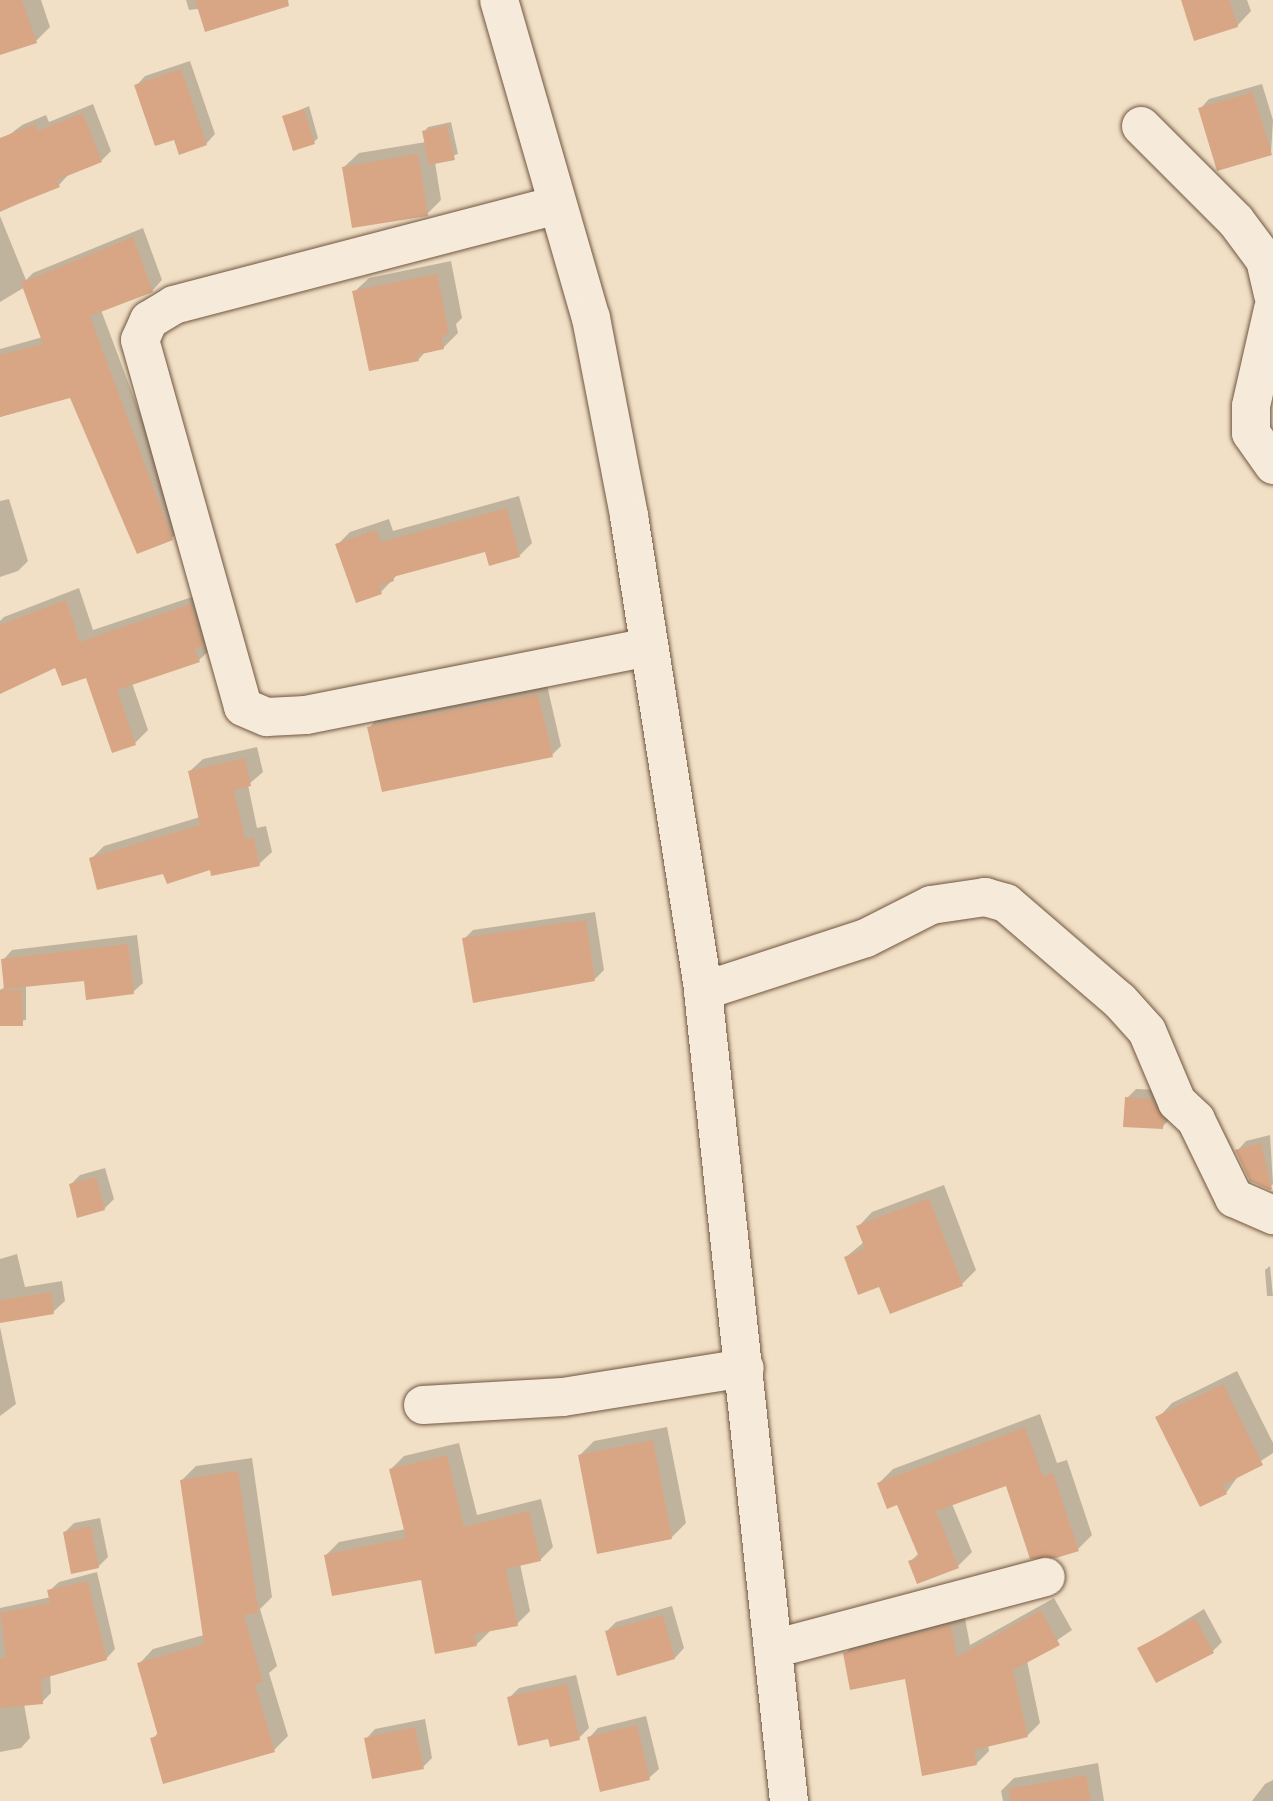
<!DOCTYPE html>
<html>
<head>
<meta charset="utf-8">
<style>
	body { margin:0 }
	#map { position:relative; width:1273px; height:1801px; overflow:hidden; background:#f1e0c6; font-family:"Old Standard TT",serif }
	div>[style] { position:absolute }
	.shadow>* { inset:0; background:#0003 }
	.building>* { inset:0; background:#d8a684 }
	.roads { filter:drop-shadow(0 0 2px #725640) drop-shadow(0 0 2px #725640) }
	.minor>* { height:38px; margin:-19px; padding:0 19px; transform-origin:19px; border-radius:19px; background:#f6ebda }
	span { translate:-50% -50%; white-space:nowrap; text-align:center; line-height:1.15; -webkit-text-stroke:5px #f6ebda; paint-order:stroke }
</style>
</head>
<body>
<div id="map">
	<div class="shadow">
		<i style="clip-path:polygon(0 0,41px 0,50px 27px,36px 41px,0 53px)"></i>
		<i style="clip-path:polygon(186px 0,273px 0,189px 10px)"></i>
		<i style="clip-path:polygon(1183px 0,1247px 0,1251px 11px,1237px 26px)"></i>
		<i style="clip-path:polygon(190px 61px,215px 134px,206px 144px,175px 138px,136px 86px,145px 76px)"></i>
		<i style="clip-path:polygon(1262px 84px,1273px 120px,1271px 153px,1200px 109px,1209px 99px)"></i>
		<i style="clip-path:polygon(93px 104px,111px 151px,101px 161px,69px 174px,59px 185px,0 212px,0 142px,22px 125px,46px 115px,49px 122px)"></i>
		<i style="clip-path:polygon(309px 106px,318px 138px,314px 142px,284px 117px)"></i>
		<i style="clip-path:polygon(451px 122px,458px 154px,435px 162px,441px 200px,427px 214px,344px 167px,359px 153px,426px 142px,424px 132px,428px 127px)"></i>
		<i style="clip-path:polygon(0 216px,26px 280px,33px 273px,143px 228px,162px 280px,152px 291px,101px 310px,183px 528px,172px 538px,138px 552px,71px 396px,0 417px,0 349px,43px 337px,25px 287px,0 302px)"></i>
		<i style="clip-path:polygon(451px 261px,462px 318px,456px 324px,458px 333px,443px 348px,426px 351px,418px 360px,354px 292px,369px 278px)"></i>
		<i style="clip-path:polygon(519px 496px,532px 543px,520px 555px,486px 550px,398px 574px,381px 592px,337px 545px,350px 532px,389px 519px,393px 531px)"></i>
		<i style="clip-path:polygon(9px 499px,28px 561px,18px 571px,0 577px,0 501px)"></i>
		<i style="clip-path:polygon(79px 588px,93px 630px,204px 593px,212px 648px,199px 660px,132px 683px,148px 730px,135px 743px,87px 675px,56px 665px,0 659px,0 621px,4px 617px)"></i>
		<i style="clip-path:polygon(547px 685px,561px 746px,552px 755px,369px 728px,378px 718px)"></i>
		<i style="clip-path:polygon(257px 747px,263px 772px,248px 785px,257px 828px,266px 826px,272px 852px,259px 864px,164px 872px,91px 859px,104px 846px,200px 817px,190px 771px,203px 759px)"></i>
		<i style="clip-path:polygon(595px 912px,604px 970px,595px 979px,464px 939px,473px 930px)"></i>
		<i style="clip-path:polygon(137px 935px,143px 983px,133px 992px,85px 980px,26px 985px,26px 1020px,0 1024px,0 990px,5px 987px,3px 960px,12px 950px)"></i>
		<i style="clip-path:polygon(1136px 1089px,1161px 1090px,1172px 1117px,1162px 1127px,1127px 1098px)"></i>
		<i style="clip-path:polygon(1270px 1135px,1273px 1184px,1269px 1188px,1237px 1151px,1246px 1141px)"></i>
		<i style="clip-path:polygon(105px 1168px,114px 1199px,104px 1209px,71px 1184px,80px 1175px)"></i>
		<i style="clip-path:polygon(944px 1185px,976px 1270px,962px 1284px,880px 1285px,846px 1257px,864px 1242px,858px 1227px,872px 1212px)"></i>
		<i style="clip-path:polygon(17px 1254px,25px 1287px,62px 1281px,65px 1301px,53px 1312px,0 1321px,0 1259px)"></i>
		<i style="clip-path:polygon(1270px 1266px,1273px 1296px,1267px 1296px,1265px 1270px)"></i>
		<i style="clip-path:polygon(0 1327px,16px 1404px,0 1416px)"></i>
		<i style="clip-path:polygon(1237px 1371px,1273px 1443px,1273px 1453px,1239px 1475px,1226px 1493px,1158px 1418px,1172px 1403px)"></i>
		<i style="clip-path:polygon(1040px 1414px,1057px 1463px,1067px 1460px,1092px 1535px,1078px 1549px,1007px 1484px,952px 1504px,972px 1552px,958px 1566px,910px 1562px,919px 1553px,898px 1502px,879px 1483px,893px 1469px)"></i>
		<i style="clip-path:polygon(667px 1427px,686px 1523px,671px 1538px,580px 1455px,594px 1441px)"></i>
		<i style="clip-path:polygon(459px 1443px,477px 1515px,541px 1499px,553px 1547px,540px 1560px,520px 1564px,530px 1611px,517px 1624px,490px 1631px,477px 1644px,423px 1578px,326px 1555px,339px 1542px,406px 1529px,391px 1469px,404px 1456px)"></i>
		<i style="clip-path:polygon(252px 1458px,272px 1597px,260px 1609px,277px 1666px,269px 1673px,288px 1736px,274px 1750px,152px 1739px,159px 1732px,139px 1664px,153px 1649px,204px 1635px,182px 1480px,196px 1466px)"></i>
		<i style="clip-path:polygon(100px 1518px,108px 1557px,98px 1567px,65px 1532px,74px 1523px)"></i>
		<i style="clip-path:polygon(97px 1572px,115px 1649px,106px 1659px,50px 1674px,51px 1693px,42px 1702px,24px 1704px,30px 1738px,21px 1748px,0 1752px,0 1608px,51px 1597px,49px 1591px,59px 1582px)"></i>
		<i style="clip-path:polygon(1054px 1598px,1072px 1630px,1027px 1661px,1040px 1723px,1027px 1736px,988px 1745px,989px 1751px,976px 1764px,906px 1677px,845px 1654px,858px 1641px,964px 1613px,970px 1645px)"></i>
		<i style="clip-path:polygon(672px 1606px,684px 1648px,675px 1658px,607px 1631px,616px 1622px)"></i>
		<i style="clip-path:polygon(1204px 1609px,1222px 1642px,1213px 1651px,1140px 1648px)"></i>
		<i style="clip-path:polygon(576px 1675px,589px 1728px,579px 1738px,549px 1737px,509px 1698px,519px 1688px)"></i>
		<i style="clip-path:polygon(646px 1716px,659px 1769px,649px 1778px,589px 1738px,598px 1728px)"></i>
		<i style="clip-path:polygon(425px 1719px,432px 1758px,423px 1767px,366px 1739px,375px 1729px)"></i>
		<i style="clip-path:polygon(1098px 1763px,1104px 1801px,1003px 1801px,1001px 1791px,1014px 1778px)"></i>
		<i style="clip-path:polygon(1273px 1780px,1273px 1801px,1252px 1801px,1265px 1784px)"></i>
	</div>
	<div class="building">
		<i style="clip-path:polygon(0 0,22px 0,37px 43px,0 55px)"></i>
		<i style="clip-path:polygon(195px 0,288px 0,289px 6px,205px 32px)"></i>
		<i style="clip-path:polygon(1181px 0,1229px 0,1238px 27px,1194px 41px)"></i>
		<i style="clip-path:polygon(181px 69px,207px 145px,179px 155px,174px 140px,155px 146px,134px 85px)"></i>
		<i style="clip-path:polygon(1253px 92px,1272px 155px,1217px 171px,1198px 108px)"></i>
		<i style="clip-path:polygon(304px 109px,315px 144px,293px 151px,282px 116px)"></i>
		<i style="clip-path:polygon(83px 113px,102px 162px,57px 180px,60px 187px,0 211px,0 138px,35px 124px,38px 131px)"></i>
		<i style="clip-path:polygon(447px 125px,455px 160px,429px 165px,422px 131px)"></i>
		<i style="clip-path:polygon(418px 154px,428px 216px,352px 228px,342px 167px)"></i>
		<i style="clip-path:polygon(133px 237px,153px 292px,90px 316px,173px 540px,137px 554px,70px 398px,0 417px,0 355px,43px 344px,21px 283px)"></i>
		<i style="clip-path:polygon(437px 274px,449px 334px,442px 336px,444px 349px,417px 355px,419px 361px,369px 371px,352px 291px)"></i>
		<i style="clip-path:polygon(507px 508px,520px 557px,489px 566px,485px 552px,393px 577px,394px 581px,379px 586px,382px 594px,356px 603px,335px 544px,376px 530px,381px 542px)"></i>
		<i style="clip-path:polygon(66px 600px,80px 642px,191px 604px,203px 646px,195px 649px,200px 662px,117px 690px,136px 745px,112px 753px,86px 678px,62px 686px,55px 668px,0 694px,0 625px)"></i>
		<i style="clip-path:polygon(538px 694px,553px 757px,382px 792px,367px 727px)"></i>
		<i style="clip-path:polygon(245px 758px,251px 786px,234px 790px,245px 839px,254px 837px,260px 866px,211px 876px,210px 870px,167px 884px,163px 874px,97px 890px,89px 858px,200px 825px,188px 771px)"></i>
		<i style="clip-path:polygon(586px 920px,595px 981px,473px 1003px,462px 938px)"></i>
		<i style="clip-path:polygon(128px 944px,134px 994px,86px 1000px,84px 981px,4px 989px,1px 959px)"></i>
		<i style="clip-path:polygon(0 990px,22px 990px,23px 1026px,0 1026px)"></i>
		<i style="clip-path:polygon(1125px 1097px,1152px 1099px,1164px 1119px,1163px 1129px,1123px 1127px)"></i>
		<i style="clip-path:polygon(1261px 1143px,1272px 1189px,1270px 1190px,1250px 1181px,1235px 1150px)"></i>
		<i style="clip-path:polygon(96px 1177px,105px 1210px,77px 1218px,69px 1184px)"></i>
		<i style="clip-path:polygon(929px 1198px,963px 1286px,890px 1314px,879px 1287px,858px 1295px,844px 1257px,865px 1249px,856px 1226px)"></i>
		<i style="clip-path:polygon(51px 1292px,54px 1314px,0 1323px,0 1300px)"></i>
		<i style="clip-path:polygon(1223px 1384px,1263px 1465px,1223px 1485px,1227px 1494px,1200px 1507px,1155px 1417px)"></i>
		<i style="clip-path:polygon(1025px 1427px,1043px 1476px,1053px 1473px,1079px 1551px,1056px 1558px,1030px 1559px,1006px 1486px,936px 1511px,959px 1568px,917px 1584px,908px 1561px,919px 1557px,897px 1505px,887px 1509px,877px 1483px)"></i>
		<i style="clip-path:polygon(653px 1440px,672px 1539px,597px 1554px,578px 1455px)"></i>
		<i style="clip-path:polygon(447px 1455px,464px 1527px,529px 1511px,541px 1561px,506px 1569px,518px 1626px,475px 1634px,477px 1646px,435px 1654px,421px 1580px,332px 1596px,324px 1555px,406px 1538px,389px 1469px)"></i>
		<i style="clip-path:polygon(238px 1471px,259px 1613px,244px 1615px,263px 1682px,255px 1684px,275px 1752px,163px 1784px,150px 1738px,158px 1736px,137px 1663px,204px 1644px,180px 1480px)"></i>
		<i style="clip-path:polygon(91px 1526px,99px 1568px,71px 1574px,63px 1532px)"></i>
		<i style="clip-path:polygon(88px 1581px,107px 1660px,41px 1679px,43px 1704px,0 1708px,0 1658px,6px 1657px,0 1613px,50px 1603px,47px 1590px)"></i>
		<i style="clip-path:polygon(1041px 1610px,1060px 1645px,1013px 1670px,1028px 1737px,974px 1750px,977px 1765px,922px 1776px,905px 1679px,850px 1690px,843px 1653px,951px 1625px,957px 1657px)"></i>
		<i style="clip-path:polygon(663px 1615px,675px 1659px,617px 1676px,605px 1631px)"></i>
		<i style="clip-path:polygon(1195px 1618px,1214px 1653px,1156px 1683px,1137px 1648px)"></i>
		<i style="clip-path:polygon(567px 1684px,580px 1740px,550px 1747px,548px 1739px,518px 1746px,507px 1697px)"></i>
		<i style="clip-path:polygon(637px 1725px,650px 1780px,600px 1792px,587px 1737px)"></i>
		<i style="clip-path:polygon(415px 1727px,424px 1769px,372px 1779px,364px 1738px)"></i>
		<i style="clip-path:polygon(1086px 1775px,1091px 1801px,1010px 1801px,1009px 1789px)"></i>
	</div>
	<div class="roads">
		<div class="minor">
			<i style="left:499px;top:0;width:331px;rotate:73.9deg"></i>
			<i style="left:591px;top:318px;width:202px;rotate:79.1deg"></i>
			<i style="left:629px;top:516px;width:481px;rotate:81.1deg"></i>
			<i style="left:703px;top:991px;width:815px;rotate:83.94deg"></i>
			<i style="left:1141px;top:126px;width:134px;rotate:45deg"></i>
			<i style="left:1236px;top:221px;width:49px;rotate:53.4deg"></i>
			<i style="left:1265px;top:260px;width:36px;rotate:77deg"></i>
			<i style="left:557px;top:205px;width:396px;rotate:165.4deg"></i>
			<i style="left:174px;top:305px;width:29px;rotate:149deg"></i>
			<i style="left:149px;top:320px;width:22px;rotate:114deg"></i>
			<i style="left:140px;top:340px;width:381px;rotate:74.3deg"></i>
			<i style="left:243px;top:707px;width:26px;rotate:23deg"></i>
			<i style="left:267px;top:717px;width:39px;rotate:-3deg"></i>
			<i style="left:306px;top:715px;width:349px;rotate:-11.2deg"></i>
			<i style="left:1273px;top:309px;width:99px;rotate:102.8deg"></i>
			<i style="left:1251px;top:406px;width:27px;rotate:90deg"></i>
			<i style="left:1251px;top:433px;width:39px;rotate:55deg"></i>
			<i style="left:703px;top:991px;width:171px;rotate:-18deg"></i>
			<i style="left:866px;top:938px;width:73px;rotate:-26.9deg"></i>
			<i style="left:931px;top:905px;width:55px;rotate:-8.4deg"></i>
			<i style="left:985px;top:897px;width:22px;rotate:16deg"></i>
			<i style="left:1006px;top:903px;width:150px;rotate:40.7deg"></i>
			<i style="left:1120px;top:1001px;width:40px;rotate:48deg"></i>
			<i style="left:1147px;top:1031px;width:77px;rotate:67.1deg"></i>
			<i style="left:1177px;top:1102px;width:26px;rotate:43deg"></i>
			<i style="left:1196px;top:1120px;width:87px;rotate:64deg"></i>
			<i style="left:1234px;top:1198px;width:43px;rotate:23.6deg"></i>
			<i style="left:423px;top:1405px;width:140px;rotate:-3.3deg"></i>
			<i style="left:563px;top:1397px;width:184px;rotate:-9.1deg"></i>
			<i style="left:773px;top:1649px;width:282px;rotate:-14.8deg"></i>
		</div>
	</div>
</div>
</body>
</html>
